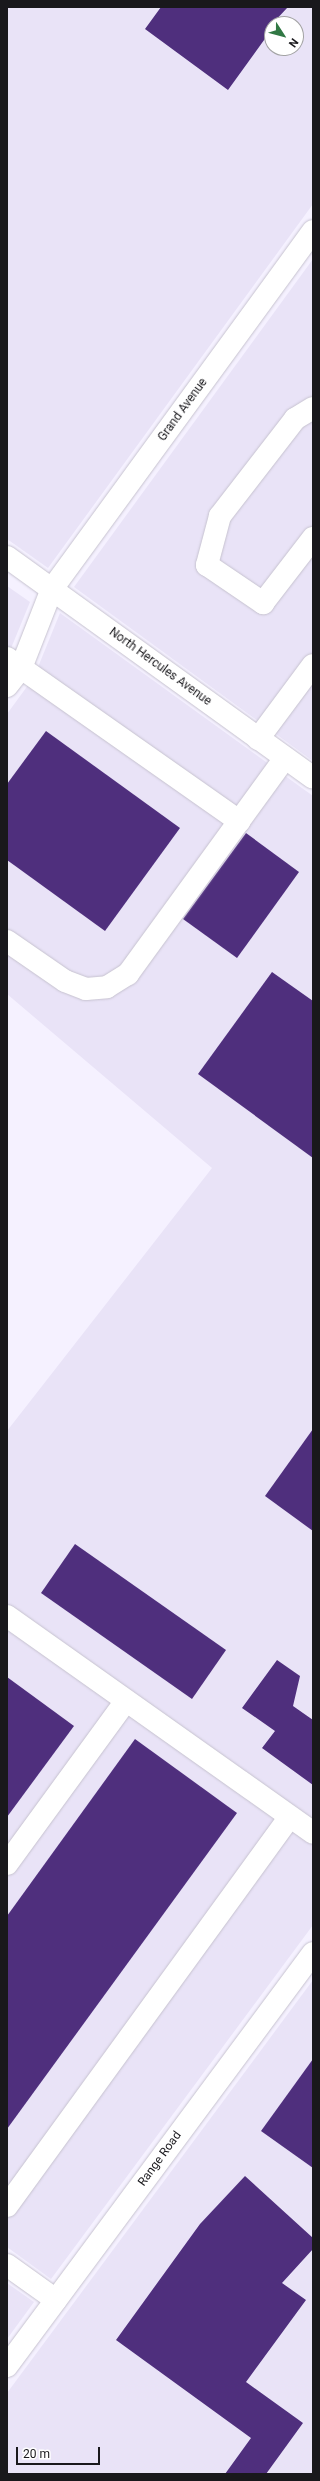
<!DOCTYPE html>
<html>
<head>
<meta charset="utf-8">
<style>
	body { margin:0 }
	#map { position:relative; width:320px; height:2481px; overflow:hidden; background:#f5f1ff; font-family:Roboto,sans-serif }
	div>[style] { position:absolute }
	.built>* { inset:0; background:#e9e3f7 }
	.building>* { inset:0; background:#4f2f7d }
	.roads { filter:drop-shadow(0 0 1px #c6c2cf) drop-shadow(0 0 1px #c6c2cf) }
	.minor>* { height:22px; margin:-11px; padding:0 11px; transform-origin:11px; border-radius:11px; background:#fff }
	span { translate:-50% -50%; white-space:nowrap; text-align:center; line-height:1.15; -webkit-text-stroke:4px #fff; paint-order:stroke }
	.street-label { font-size:12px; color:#19181c }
	.frame { position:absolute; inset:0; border:8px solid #19181c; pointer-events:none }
	.north { position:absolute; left:264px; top:16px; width:40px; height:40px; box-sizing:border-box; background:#fff; border:1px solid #a3a3a4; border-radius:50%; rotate:126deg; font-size:11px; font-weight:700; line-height:16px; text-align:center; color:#19181c }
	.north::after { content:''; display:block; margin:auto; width:14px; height:18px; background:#317844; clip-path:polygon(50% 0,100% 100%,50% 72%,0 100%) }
	.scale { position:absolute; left:16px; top:2447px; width:84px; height:18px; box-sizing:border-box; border:2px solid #19181c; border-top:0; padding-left:5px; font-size:12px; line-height:14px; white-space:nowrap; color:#19181c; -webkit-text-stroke:3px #fff; paint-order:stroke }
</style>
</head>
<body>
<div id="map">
	<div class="built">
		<i style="clip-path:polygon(evenodd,7px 7px,313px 7px,313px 204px,48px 568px,7px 539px,7px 7px,272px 24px,296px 24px,296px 48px,272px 48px,272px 24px)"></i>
		<i style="clip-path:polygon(313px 259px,313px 761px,74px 587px)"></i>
		<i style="clip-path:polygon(7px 586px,30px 602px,7px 658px)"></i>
		<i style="clip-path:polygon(60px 613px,313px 796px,313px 1925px,51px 2279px,7px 2247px,7px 1431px,212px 1168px,7px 994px,7px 714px,34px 677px)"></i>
		<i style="clip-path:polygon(313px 1980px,313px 2474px,7px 2474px,7px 2393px)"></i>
		<i style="clip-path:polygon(7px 2283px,34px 2302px,7px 2339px)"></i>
	</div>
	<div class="building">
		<i style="clip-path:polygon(161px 7px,288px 7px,272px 24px,272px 29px,228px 90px,145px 29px)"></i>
		<i style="clip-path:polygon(46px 731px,180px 828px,105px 931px,7px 860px,7px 784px)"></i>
		<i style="clip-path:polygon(246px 833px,299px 872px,237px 958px,183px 919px)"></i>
		<i style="clip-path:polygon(272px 972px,313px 1001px,313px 1158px,198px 1074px)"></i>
		<i style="clip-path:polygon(313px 1429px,313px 1531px,265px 1496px)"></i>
		<i style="clip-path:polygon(75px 1544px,226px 1650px,192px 1699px,41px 1593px)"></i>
		<i style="clip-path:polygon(277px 1660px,300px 1676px,293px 1706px,313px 1720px,313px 1785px,262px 1748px,275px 1731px,242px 1708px)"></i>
		<i style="clip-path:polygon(7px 1677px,74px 1726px,7px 1817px)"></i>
		<i style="clip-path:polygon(135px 1739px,237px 1813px,7px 2129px,7px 1916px)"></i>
		<i style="clip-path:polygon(313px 2059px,313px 2168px,261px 2131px)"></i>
		<i style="clip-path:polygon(245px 2176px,313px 2238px,313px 2249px,282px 2283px,306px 2300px,246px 2382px,303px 2423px,266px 2474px,225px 2474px,251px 2438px,116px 2340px,200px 2224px)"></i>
	</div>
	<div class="roads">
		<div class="minor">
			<i style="left:313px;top:408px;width:21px;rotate:149deg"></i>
			<i style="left:295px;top:419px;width:123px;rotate:127.7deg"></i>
			<i style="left:220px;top:516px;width:51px;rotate:104.9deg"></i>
			<i style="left:207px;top:565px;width:68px;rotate:34.2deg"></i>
			<i style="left:263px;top:603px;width:82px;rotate:-52.4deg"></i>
			<i style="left:7px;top:557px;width:377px;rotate:35.8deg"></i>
			<i style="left:7px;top:658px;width:284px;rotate:35.1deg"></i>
			<i style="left:7px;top:686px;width:23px;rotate:-52deg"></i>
			<i style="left:21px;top:668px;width:85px;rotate:-68.6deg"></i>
			<i style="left:52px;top:589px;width:443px;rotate:-53.9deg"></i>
			<i style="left:258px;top:739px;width:92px;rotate:-53.4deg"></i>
			<i style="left:7px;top:941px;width:70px;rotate:34.6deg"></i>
			<i style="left:65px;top:981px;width:22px;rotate:21deg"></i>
			<i style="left:86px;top:989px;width:21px;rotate:-5deg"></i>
			<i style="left:107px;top:987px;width:25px;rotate:-32deg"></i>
			<i style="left:128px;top:974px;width:267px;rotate:-54deg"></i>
			<i style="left:7px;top:1616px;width:375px;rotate:35.3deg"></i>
			<i style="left:7px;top:1864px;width:202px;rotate:-53.9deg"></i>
			<i style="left:7px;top:2206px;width:481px;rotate:-54deg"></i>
			<i style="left:7px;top:2265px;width:60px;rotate:35.5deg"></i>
			<i style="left:7px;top:2366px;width:514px;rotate:-53.46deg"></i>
		</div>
	</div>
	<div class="street-label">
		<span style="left:183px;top:410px;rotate:-54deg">Grand Avenue</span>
		<span style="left:160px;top:667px;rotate:36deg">North Hercules Avenue</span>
		<span style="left:160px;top:2159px;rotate:-54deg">Range Road</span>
	</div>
	<div class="frame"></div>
	<div class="north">N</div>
	<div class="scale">20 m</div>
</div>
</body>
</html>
